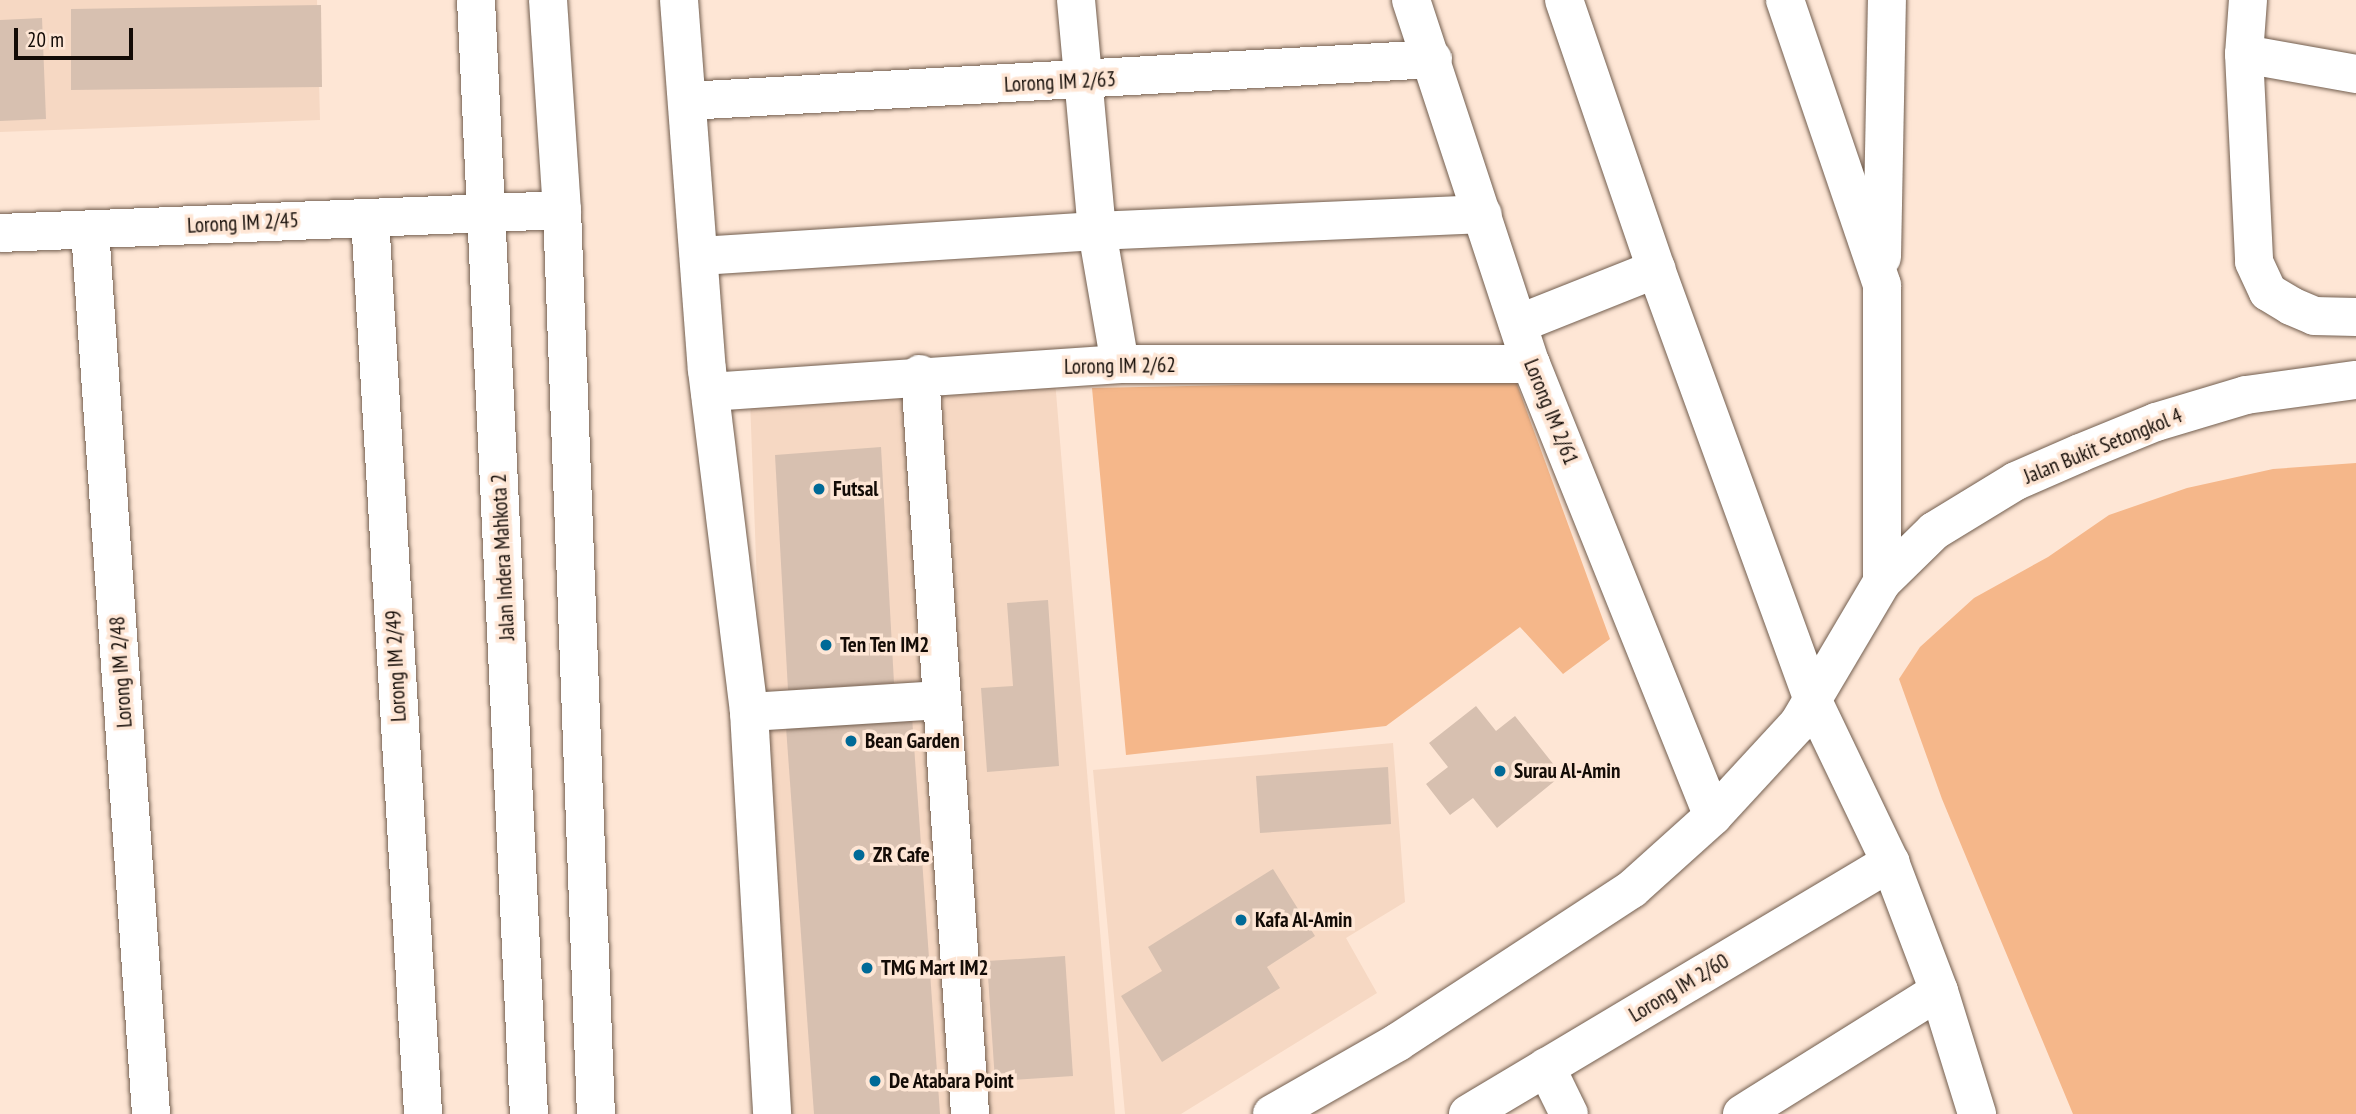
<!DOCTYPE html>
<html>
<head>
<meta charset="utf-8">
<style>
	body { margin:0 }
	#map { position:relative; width:2356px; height:1114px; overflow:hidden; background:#fee6d5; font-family:"PT Sans Narrow",sans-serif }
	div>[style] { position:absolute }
	.built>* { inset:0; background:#f6d8c3 }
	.green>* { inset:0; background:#f5b78a }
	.building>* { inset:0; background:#d7c0b0 }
	.roads { filter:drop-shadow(0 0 2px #725e4f) drop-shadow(0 0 2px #725e4f) }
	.minor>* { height:38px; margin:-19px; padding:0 19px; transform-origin:19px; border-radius:19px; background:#fff }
	.dots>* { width:19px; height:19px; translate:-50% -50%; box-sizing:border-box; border:4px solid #fee6d5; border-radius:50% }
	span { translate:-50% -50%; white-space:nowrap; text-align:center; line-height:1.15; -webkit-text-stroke:7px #fee6d5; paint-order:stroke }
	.street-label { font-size:21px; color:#130b06 }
	.poi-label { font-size:21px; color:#130b06; font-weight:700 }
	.left { translate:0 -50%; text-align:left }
	.scale { position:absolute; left:14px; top:28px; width:119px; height:32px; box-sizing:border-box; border:4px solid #130b06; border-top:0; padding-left:9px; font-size:21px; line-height:24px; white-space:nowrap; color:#130b06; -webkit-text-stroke:5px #fee6d5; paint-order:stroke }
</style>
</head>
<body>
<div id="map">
	<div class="built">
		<i style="clip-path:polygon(0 0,317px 0,320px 120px,0 132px)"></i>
		<i style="clip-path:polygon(1055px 380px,1115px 1114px,777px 1114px,750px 400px)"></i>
		<i style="clip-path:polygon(1393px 743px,1405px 902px,1346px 938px,1377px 993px,1181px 1114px,1125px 1114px,1093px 770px)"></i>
	</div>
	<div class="green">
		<i style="clip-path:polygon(1515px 379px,1610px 639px,1563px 674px,1520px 627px,1386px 726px,1126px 755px,1092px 388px)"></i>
		<i style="clip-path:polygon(2356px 463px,2356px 1114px,2073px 1114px,1942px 799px,1899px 679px,1920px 647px,1974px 598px,2048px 557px,2109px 515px,2187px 488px,2273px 469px)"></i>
	</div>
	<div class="building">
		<i style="clip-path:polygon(321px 5px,322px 87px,71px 90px,71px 9px)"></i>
		<i style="clip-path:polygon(42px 18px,46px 119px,0 121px,0 20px)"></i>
		<i style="clip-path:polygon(881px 447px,894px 683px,788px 690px,775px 455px)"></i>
		<i style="clip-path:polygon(1048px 600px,1059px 766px,987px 772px,981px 688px,1013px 686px,1007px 603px)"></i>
		<i style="clip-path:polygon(1476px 706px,1496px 731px,1515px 716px,1562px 775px,1497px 828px,1473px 798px,1450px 815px,1426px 784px,1448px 767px,1429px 743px)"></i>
		<i style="clip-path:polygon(912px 717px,940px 1114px,814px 1114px,786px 727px)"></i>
		<i style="clip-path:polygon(1388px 767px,1391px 824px,1260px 833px,1256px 776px)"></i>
		<i style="clip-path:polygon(1273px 869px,1315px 936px,1267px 967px,1280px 988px,1162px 1062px,1121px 996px,1162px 971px,1148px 947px)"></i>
		<i style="clip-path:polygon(1065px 956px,1073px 1076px,995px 1081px,987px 961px)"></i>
	</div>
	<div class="roads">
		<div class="minor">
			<i style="left:476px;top:0;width:1115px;rotate:87.28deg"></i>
			<i style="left:548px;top:0;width:210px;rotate:86.2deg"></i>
			<i style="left:562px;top:210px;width:905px;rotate:87.85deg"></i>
			<i style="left:679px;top:0;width:371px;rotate:85.7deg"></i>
			<i style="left:707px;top:370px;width:345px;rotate:83deg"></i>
			<i style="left:749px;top:712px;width:403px;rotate:86.7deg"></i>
			<i style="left:1076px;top:0;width:232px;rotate:84.8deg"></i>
			<i style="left:1097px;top:231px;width:135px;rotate:80.2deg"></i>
			<i style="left:1411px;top:0;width:383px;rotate:71.8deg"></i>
			<i style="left:1531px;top:364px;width:487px;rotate:68.1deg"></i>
			<i style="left:1564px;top:0;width:284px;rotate:71.1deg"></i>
			<i style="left:1656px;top:269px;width:460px;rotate:70deg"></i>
			<i style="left:1813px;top:701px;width:178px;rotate:64.4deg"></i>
			<i style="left:1890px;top:862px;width:138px;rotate:69.2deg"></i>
			<i style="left:1939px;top:991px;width:129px;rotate:72.8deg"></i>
			<i style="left:2248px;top:0;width:54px;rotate:94.2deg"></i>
			<i style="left:2244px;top:54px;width:208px;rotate:87.2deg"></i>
			<i style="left:2254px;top:262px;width:33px;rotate:65deg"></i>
			<i style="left:2268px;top:292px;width:27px;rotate:31deg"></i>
			<i style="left:2291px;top:306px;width:25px;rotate:23deg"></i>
			<i style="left:2314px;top:316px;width:42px;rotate:1.4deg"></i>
			<i style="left:2244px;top:54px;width:114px;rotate:10.1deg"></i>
			<i style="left:687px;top:101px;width:747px;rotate:-3.22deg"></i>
			<i style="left:370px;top:218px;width:898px;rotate:86.61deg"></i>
			<i style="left:90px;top:230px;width:886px;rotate:86.05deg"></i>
			<i style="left:0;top:233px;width:562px;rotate:-2.34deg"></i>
			<i style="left:699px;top:256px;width:399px;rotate:-3.6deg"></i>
			<i style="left:1097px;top:231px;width:386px;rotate:-2.5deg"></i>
			<i style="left:1882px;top:257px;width:257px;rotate:-88.9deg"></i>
			<i style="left:1518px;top:324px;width:149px;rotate:-21.7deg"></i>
			<i style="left:920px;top:374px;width:742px;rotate:86.13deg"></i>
			<i style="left:710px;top:392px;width:411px;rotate:-3.9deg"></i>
			<i style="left:1120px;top:364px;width:411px"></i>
			<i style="left:1882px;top:582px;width:73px;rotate:-44.4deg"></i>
			<i style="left:1934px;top:531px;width:96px;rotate:-31.4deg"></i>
			<i style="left:2016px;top:481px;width:70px;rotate:-23.6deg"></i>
			<i style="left:2080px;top:453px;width:82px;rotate:-22.2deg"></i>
			<i style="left:2156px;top:422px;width:94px;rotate:-16.7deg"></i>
			<i style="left:2246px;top:395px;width:111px;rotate:-7.8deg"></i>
			<i style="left:749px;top:712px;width:193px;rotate:-3.6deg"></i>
			<i style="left:1546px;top:1067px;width:52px;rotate:63.9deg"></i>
			<i style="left:1272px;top:1114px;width:145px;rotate:-29.7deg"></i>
			<i style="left:1398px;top:1042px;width:280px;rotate:-33.2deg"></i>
			<i style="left:1632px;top:889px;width:109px;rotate:-42deg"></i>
			<i style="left:1713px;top:816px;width:125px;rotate:-47.3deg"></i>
			<i style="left:1798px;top:724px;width:165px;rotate:-59.4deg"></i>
			<i style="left:1882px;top:582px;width:297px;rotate:-90deg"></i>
			<i style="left:1882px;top:285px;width:301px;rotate:-108.8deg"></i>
			<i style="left:1468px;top:1114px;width:492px;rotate:-30.8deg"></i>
			<i style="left:1742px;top:1114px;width:232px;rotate:-32deg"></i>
		</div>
	</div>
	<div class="dots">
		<i style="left:819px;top:489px;background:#006a97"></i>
		<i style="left:826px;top:645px;background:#006a97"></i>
		<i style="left:851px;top:741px;background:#006a97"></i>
		<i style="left:1500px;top:771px;background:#006a97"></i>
		<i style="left:859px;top:855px;background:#006a97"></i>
		<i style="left:1241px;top:920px;background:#006a97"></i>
		<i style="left:867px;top:968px;background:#006a97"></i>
		<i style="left:875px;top:1081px;background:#006a97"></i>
	</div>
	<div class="street-label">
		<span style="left:1060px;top:82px;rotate:-3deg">Lorong IM 2/63</span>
		<span style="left:243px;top:223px;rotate:-3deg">Lorong IM 2/45</span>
		<span style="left:1120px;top:366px;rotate:-1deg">Lorong IM 2/62</span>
		<span style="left:1551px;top:412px;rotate:68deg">Lorong IM 2/61</span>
		<span style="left:2103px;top:446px;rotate:-22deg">Jalan Bukit Setongkol 4</span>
		<span style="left:503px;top:557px;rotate:-93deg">Jalan Indera Mahkota 2</span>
		<span style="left:396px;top:666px;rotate:-93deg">Lorong IM 2/49</span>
		<span style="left:121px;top:672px;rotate:-94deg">Lorong IM 2/48</span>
		<span style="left:1679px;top:988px;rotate:-31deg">Lorong IM 2/60</span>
	</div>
	<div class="poi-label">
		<span class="left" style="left:833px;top:489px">Futsal</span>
		<span class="left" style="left:840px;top:645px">Ten Ten IM2</span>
		<span class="left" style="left:865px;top:741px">Bean Garden</span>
		<span class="left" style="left:1514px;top:771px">Surau Al-Amin</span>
		<span class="left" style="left:873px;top:855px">ZR Cafe</span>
		<span class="left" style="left:1255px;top:920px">Kafa Al-Amin</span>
		<span class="left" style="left:881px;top:968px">TMG Mart IM2</span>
		<span class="left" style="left:889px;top:1081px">De Atabara Point</span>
	</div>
	<div class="scale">20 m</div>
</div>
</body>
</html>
